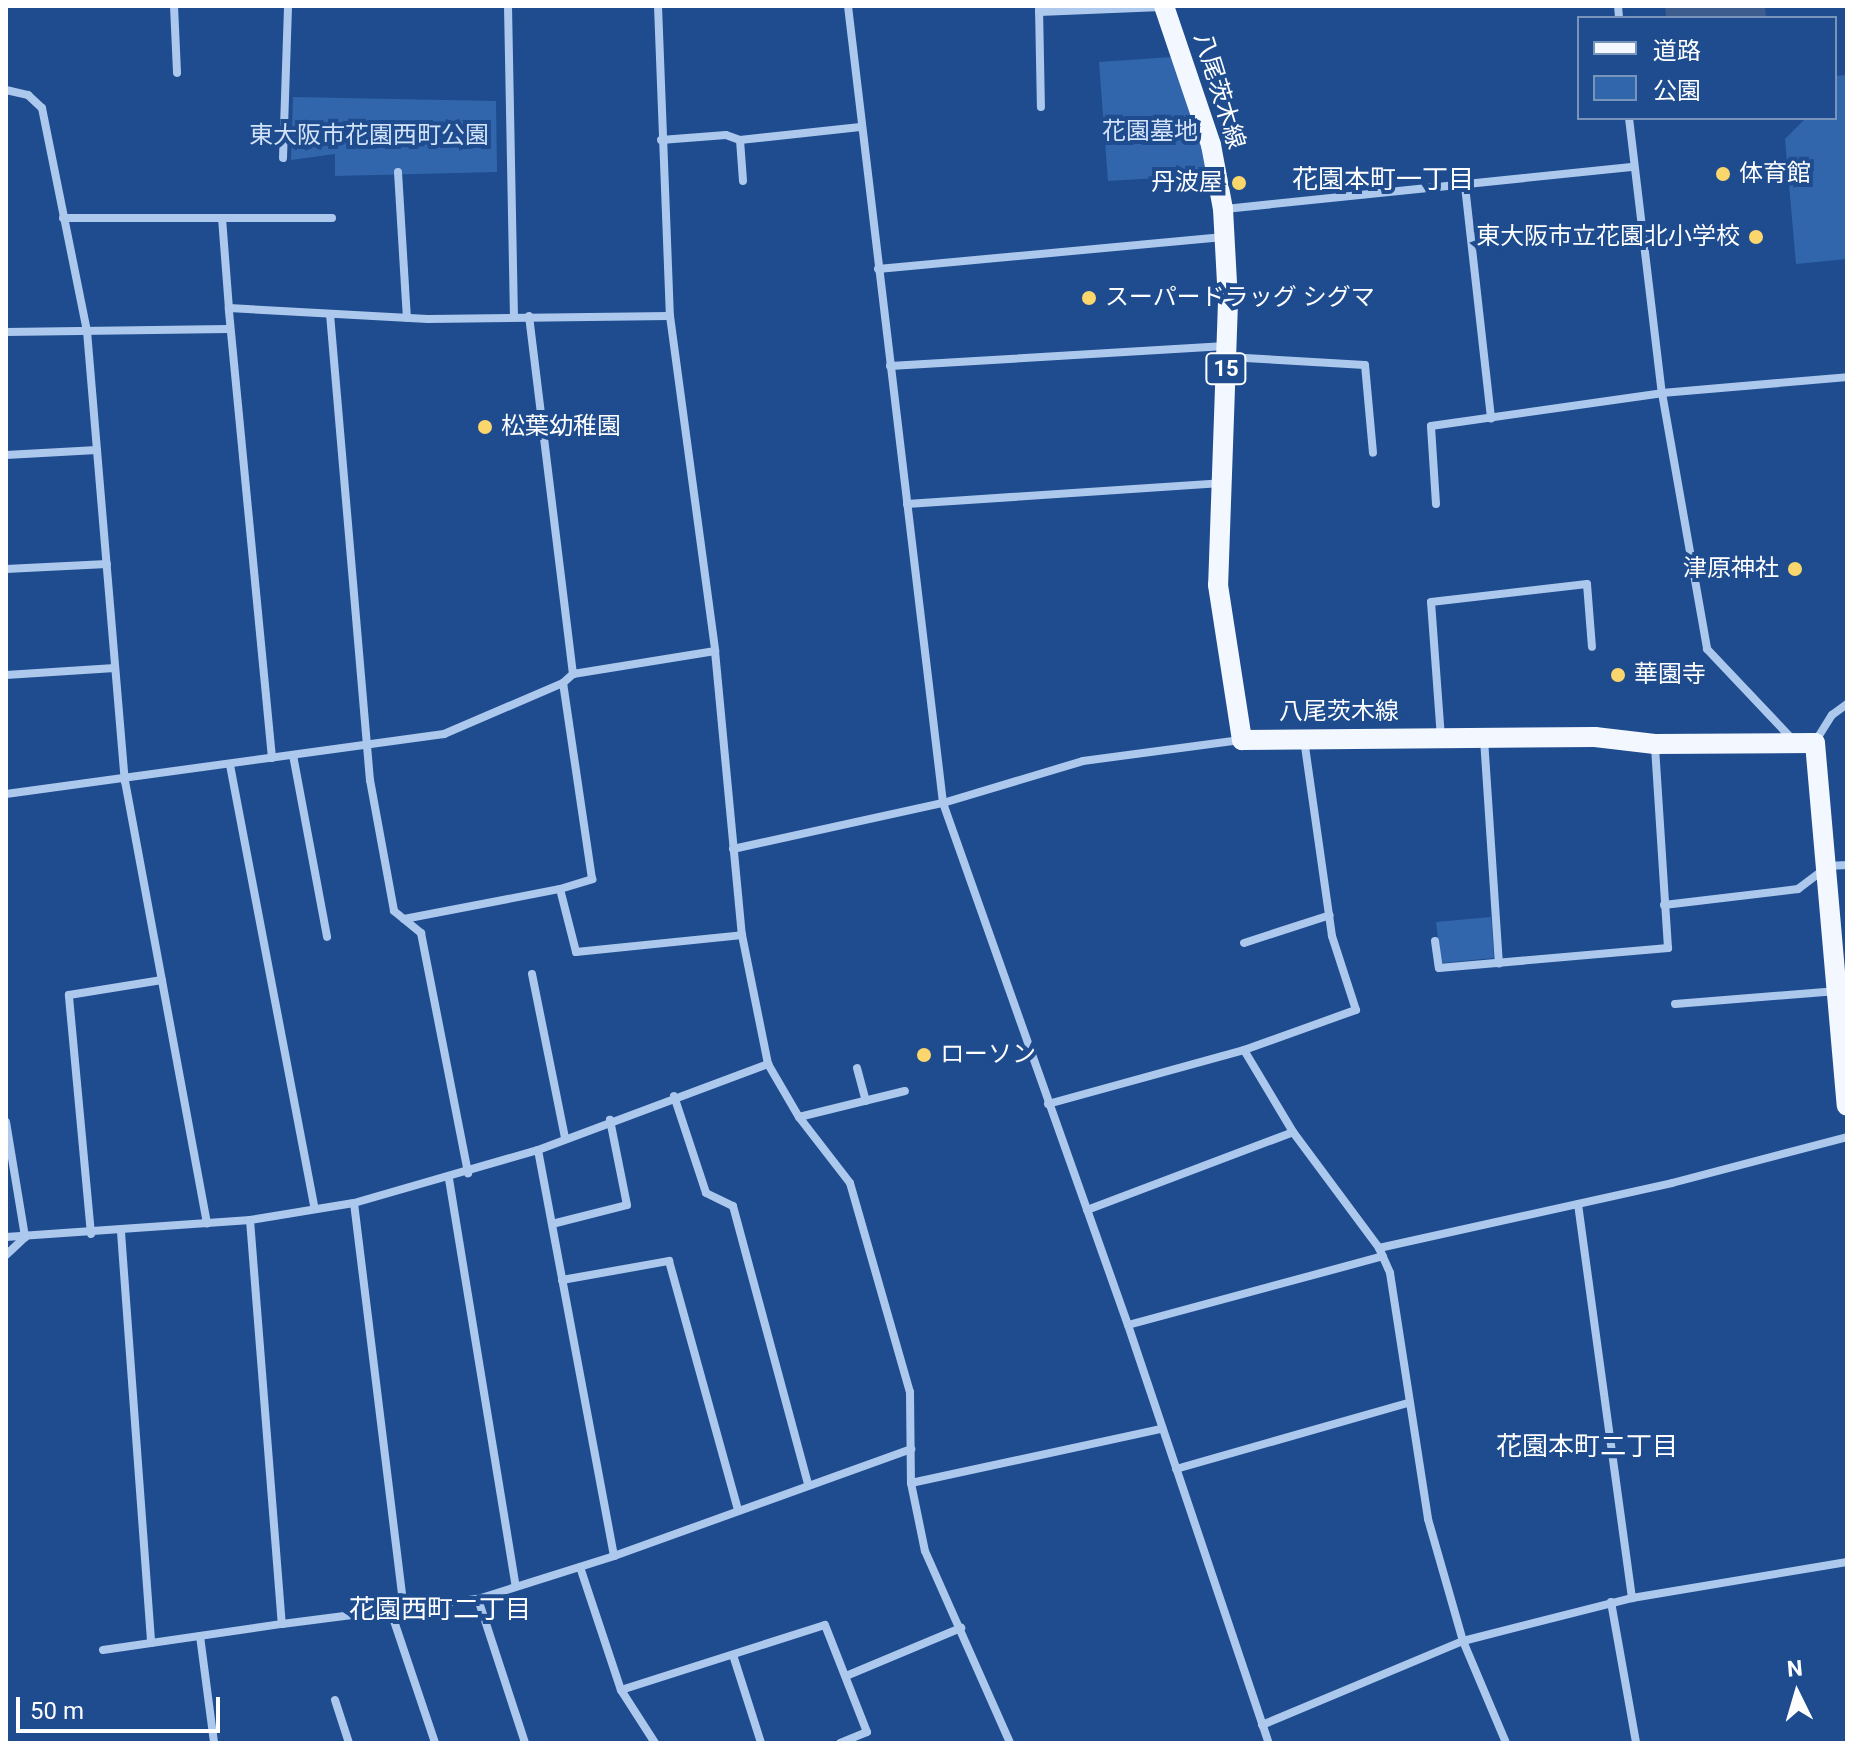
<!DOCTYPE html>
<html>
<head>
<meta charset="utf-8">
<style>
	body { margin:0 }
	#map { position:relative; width:1853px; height:1749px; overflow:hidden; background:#1e4c8e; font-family:Roboto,"Noto Sans JP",sans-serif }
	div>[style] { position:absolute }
	.green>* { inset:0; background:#3266ac }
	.water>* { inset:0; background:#3c5d8d }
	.street>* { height:8px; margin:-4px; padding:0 4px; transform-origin:4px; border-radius:4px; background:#adc8ed }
	.primary>* { height:20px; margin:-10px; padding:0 10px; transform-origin:10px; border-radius:10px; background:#f3f7ff }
	.dots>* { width:22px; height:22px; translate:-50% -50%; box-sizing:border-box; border:4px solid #1e4c8e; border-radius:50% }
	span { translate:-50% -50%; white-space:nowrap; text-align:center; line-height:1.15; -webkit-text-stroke:8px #1e4c8e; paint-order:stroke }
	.shield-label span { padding:2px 6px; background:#1e4c8e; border:2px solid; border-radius:6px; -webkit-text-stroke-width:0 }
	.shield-label { font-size:22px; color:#fff; font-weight:700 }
	.street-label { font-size:24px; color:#fff }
	.park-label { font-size:24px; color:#d2e3f9 }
	.poi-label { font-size:24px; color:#fff }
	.left { translate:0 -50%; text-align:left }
	.right { translate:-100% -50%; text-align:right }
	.neighbourhood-label { font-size:26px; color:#fff }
	.frame { position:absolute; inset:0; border:8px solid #fff; pointer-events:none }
	.legend { position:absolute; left:1577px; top:16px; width:260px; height:104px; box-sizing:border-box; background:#1e4c8e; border:2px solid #7894bb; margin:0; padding:10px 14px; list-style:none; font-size:24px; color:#fff }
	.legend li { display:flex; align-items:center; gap:16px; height:40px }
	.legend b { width:40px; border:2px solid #7894bb }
	.north { position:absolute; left:1757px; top:1653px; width:80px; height:80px; -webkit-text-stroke:6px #1e4c8e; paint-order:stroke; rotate:355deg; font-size:22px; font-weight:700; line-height:32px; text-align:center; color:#fff }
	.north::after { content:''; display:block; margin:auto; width:28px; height:36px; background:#fff; clip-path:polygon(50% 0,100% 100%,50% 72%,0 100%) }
	.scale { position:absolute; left:16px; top:1697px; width:204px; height:36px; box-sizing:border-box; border:4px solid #fff; border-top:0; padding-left:10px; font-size:24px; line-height:28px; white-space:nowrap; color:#fff; -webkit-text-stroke:6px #1e4c8e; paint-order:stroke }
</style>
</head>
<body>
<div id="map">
	<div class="green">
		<i style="clip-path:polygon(1171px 57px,1201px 135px,1207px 175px,1108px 181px,1099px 62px)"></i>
		<i style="clip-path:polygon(1847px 75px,1847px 259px,1796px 264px,1785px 139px,1806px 118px,1835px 118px,1835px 76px)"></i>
		<i style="clip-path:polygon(293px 97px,496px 101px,497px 172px,335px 176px,335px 154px,291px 160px)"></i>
		<i style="clip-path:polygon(1491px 917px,1494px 958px,1441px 963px,1436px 922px)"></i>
	</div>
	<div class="water">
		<i style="clip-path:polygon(1665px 6px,1765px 6px,1766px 18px,1666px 18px)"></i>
	</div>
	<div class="street">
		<i style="left:174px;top:6px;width:67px;rotate:87.4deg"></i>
		<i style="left:508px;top:6px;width:311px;rotate:88.9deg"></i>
		<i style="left:658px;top:6px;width:310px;rotate:87.8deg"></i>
		<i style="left:670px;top:316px;width:338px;rotate:82.3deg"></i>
		<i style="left:715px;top:651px;width:285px;rotate:84.6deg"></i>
		<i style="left:742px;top:935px;width:132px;rotate:78.6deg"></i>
		<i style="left:768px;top:1064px;width:61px;rotate:59.7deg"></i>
		<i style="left:799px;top:1117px;width:83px;rotate:52.3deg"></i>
		<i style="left:850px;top:1183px;width:217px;rotate:74deg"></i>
		<i style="left:910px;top:1392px;width:91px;rotate:89.4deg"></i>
		<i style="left:911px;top:1483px;width:69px;rotate:78.4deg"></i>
		<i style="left:925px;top:1551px;width:210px;rotate:66.1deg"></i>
		<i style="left:848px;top:6px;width:803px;rotate:83.2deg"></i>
		<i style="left:943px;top:803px;width:554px;rotate:70.49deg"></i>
		<i style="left:1128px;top:1325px;width:441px;rotate:71.4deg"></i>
		<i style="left:1618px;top:6px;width:12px;rotate:85deg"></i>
		<i style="left:1039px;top:7px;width:100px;rotate:88.9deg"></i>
		<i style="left:1039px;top:12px;width:123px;rotate:-2.3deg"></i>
		<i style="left:6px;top:90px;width:23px;rotate:13deg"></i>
		<i style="left:28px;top:95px;width:19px;rotate:43deg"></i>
		<i style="left:42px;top:108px;width:227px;rotate:78.6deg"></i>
		<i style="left:87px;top:331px;width:452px;rotate:85.2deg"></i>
		<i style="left:125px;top:781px;width:450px;rotate:79.5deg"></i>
		<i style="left:1629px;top:118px;width:277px;rotate:83.2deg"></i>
		<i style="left:1662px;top:393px;width:260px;rotate:80deg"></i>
		<i style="left:1707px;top:649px;width:127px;rotate:46.6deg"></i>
		<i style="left:661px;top:140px;width:65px;rotate:-4.4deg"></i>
		<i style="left:726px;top:135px;width:15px;rotate:20deg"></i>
		<i style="left:740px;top:140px;width:41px;rotate:85.8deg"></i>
		<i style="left:740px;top:140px;width:121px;rotate:-6.2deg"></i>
		<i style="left:283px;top:158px;width:152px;rotate:-88.1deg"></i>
		<i style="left:398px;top:172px;width:146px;rotate:86.5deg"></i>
		<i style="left:1465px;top:186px;width:234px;rotate:83.6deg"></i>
		<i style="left:1225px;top:209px;width:411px;rotate:-5.9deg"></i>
		<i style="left:63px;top:218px;width:269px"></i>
		<i style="left:222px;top:218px;width:90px;rotate:85.6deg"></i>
		<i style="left:878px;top:269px;width:347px;rotate:-5.3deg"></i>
		<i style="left:330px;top:314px;width:468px;rotate:85.1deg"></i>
		<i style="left:370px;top:780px;width:133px;rotate:79.6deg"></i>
		<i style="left:394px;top:911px;width:35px;rotate:39deg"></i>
		<i style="left:421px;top:933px;width:245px;rotate:78.9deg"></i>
		<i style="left:529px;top:316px;width:361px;rotate:83deg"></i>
		<i style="left:6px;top:332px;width:222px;rotate:-0.8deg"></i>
		<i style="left:1227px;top:357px;width:138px;rotate:3.3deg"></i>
		<i style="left:1365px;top:365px;width:88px;rotate:84.8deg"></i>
		<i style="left:890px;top:366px;width:336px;rotate:-3.4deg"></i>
		<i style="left:6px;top:455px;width:91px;rotate:-3.1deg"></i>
		<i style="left:907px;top:504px;width:315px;rotate:-3.8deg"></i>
		<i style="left:1436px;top:504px;width:78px;rotate:-93.7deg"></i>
		<i style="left:1431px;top:426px;width:233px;rotate:-8.1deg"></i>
		<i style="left:1662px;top:393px;width:186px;rotate:-4.9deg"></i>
		<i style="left:6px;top:569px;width:101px;rotate:-2.8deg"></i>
		<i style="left:6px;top:675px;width:109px;rotate:-3.7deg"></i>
		<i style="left:1441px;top:738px;width:136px;rotate:-94.2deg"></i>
		<i style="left:1431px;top:602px;width:157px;rotate:-6.6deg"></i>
		<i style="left:1587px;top:584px;width:63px;rotate:85.5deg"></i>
		<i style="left:1484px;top:739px;width:225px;rotate:86.2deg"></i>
		<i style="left:1815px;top:742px;width:32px;rotate:-58deg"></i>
		<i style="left:1832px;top:715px;width:19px;rotate:-36deg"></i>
		<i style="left:293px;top:755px;width:185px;rotate:79.4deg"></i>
		<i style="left:272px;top:758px;width:452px;rotate:-95.5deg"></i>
		<i style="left:229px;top:308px;width:199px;rotate:3.2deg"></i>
		<i style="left:428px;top:319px;width:242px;rotate:-0.7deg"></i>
		<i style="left:230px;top:765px;width:452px;rotate:79.2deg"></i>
		<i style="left:6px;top:794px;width:442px;rotate:-7.8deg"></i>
		<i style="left:444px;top:734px;width:129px;rotate:-23.2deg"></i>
		<i style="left:563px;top:683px;width:13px;rotate:-42deg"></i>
		<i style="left:573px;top:674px;width:144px;rotate:-9.2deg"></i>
		<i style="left:733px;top:849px;width:215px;rotate:-12.4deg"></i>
		<i style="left:943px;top:803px;width:146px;rotate:-16.7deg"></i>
		<i style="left:1083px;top:761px;width:159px;rotate:-7.6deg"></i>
		<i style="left:560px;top:889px;width:34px;rotate:-17deg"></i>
		<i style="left:592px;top:879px;width:198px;rotate:-98.4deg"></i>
		<i style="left:1664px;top:905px;width:135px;rotate:-6.8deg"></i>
		<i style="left:1798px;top:889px;width:38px;rotate:-37deg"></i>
		<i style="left:1828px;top:866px;width:19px;rotate:-3deg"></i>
		<i style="left:404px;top:919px;width:159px;rotate:-10.9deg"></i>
		<i style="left:560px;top:889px;width:65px;rotate:75.7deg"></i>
		<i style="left:576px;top:952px;width:167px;rotate:-5.8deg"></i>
		<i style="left:1435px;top:941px;width:27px;rotate:82deg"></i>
		<i style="left:1439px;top:968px;width:230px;rotate:-5deg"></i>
		<i style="left:1668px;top:948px;width:203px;rotate:-93.7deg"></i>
		<i style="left:1244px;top:943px;width:90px;rotate:-18deg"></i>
		<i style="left:532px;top:974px;width:167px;rotate:78.6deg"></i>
		<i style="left:1675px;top:1004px;width:163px;rotate:-4.6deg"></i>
		<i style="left:1244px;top:1050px;width:119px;rotate:-19.7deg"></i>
		<i style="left:1356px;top:1010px;width:78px;rotate:-108deg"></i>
		<i style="left:1332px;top:936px;width:198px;rotate:-98.1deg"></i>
		<i style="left:857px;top:1068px;width:34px;rotate:75deg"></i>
		<i style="left:674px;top:1096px;width:102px;rotate:71.7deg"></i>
		<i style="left:706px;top:1193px;width:30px;rotate:26deg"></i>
		<i style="left:733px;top:1206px;width:288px;rotate:74.9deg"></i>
		<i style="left:1048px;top:1104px;width:203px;rotate:-15.4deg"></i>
		<i style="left:1244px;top:1050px;width:96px;rotate:59.1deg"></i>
		<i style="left:1293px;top:1132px;width:144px;rotate:53.4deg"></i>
		<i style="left:1379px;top:1248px;width:27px;rotate:66deg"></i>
		<i style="left:1390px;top:1273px;width:249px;rotate:81.2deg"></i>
		<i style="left:1428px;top:1519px;width:127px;rotate:74deg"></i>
		<i style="left:1463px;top:1641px;width:111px;rotate:67.1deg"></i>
		<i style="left:799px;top:1117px;width:109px;rotate:-13.8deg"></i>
		<i style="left:6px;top:1122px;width:117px;rotate:80.6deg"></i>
		<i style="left:538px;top:1150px;width:413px;rotate:79.4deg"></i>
		<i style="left:449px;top:1179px;width:412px;rotate:80.7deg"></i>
		<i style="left:354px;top:1203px;width:410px;rotate:83deg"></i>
		<i style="left:1578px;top:1204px;width:398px;rotate:82.2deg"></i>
		<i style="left:1087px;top:1210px;width:220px;rotate:-20.7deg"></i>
		<i style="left:250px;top:1220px;width:405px;rotate:85.5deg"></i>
		<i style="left:282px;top:1624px;width:198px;rotate:-7.3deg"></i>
		<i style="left:478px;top:1599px;width:143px;rotate:-17.5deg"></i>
		<i style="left:614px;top:1556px;width:316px;rotate:-19.8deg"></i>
		<i style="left:552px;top:1224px;width:77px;rotate:-14.2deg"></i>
		<i style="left:627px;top:1205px;width:87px;rotate:-101.3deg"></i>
		<i style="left:121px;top:1232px;width:412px;rotate:85.8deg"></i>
		<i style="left:91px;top:1234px;width:240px;rotate:-95.3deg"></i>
		<i style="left:69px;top:995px;width:94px;rotate:-9.2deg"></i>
		<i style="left:6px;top:1237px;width:245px;rotate:-4deg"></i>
		<i style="left:250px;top:1220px;width:105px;rotate:-9.3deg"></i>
		<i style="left:354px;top:1203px;width:191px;rotate:-16.1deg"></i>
		<i style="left:538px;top:1150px;width:246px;rotate:-20.5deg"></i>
		<i style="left:1379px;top:1248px;width:300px;rotate:-12.5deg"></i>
		<i style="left:1672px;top:1183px;width:181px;rotate:-14.7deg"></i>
		<i style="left:6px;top:1255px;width:26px;rotate:-43deg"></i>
		<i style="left:562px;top:1280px;width:109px;rotate:-10.1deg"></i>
		<i style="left:669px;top:1261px;width:258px;rotate:74.5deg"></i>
		<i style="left:1128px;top:1325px;width:264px;rotate:-15.1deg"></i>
		<i style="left:1176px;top:1469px;width:241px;rotate:-15.9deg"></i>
		<i style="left:911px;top:1483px;width:256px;rotate:-12.2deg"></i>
		<i style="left:580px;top:1567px;width:130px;rotate:71.6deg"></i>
		<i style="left:621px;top:1690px;width:63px;rotate:57.3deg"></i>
		<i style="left:478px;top:1599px;width:151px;rotate:71.9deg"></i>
		<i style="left:1611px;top:1602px;width:143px;rotate:79.9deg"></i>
		<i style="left:391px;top:1612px;width:138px;rotate:71.4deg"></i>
		<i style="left:200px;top:1636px;width:108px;rotate:82.5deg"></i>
		<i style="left:103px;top:1650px;width:181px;rotate:-8.3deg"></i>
		<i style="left:733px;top:1655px;width:92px;rotate:72.3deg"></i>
		<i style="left:846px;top:1676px;width:125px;rotate:-22.7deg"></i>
		<i style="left:621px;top:1690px;width:214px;rotate:-17.7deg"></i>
		<i style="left:825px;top:1625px;width:115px;rotate:68.6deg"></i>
		<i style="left:867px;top:1732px;width:29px;rotate:158deg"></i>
		<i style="left:335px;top:1700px;width:45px;rotate:72deg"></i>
		<i style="left:1262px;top:1725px;width:218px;rotate:-22.7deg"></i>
		<i style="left:1463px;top:1641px;width:174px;rotate:-14.3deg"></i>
		<i style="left:1632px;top:1598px;width:218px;rotate:-9.5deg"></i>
	</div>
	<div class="primary">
		<i style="left:1164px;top:6px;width:147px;rotate:71.3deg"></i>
		<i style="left:1211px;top:145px;width:65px;rotate:79.4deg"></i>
		<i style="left:1223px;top:209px;width:93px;rotate:86.9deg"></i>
		<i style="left:1228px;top:302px;width:283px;rotate:92deg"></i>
		<i style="left:1218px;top:585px;width:157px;rotate:81.2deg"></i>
		<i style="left:1242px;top:740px;width:353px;rotate:-0.5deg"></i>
		<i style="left:1595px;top:737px;width:60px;rotate:6.7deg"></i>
		<i style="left:1655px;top:744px;width:160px;rotate:-0.4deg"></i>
		<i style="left:1815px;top:743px;width:364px;rotate:85deg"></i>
	</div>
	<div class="dots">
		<i style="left:1723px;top:174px;background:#fbd66c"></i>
		<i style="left:1239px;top:183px;background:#fbd66c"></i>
		<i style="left:1756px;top:237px;background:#fbd66c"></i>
		<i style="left:1089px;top:298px;background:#fbd66c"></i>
		<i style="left:485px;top:427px;background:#fbd66c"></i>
		<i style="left:1795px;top:569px;background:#fbd66c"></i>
		<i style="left:1618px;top:675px;background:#fbd66c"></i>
		<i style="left:924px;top:1055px;background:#fbd66c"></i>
	</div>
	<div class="shield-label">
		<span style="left:1226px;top:369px">15</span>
	</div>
	<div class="street-label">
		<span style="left:1219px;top:91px;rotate:73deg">八尾茨木線</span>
		<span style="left:1339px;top:712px">八尾茨木線</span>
	</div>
	<div class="park-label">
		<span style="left:1150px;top:132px">花園墓地</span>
		<span style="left:369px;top:136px">東大阪市花園西町公園</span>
	</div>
	<div class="poi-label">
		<span class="left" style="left:1739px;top:174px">体育館</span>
		<span class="right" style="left:1223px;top:183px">丹波屋</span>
		<span class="right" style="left:1740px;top:237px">東大阪市立花園北小学校</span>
		<span class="left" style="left:1105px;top:298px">スーパードラッグ シグマ</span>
		<span class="left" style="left:501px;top:427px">松葉幼稚園</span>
		<span class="right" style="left:1779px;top:569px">津原神社</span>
		<span class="left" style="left:1634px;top:675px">華園寺</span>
		<span class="left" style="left:940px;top:1055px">ローソン</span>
	</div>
	<div class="neighbourhood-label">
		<span style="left:1383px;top:180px">花園本町一丁目</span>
		<span style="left:1587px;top:1447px">花園本町二丁目</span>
		<span style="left:440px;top:1610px">花園西町二丁目</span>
	</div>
	<div class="frame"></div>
	<ul class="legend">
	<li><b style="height:10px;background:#f3f7ff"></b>道路</li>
	<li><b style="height:22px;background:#3266ac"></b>公園</li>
	</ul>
	<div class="north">N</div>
	<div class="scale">50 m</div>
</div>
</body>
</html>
